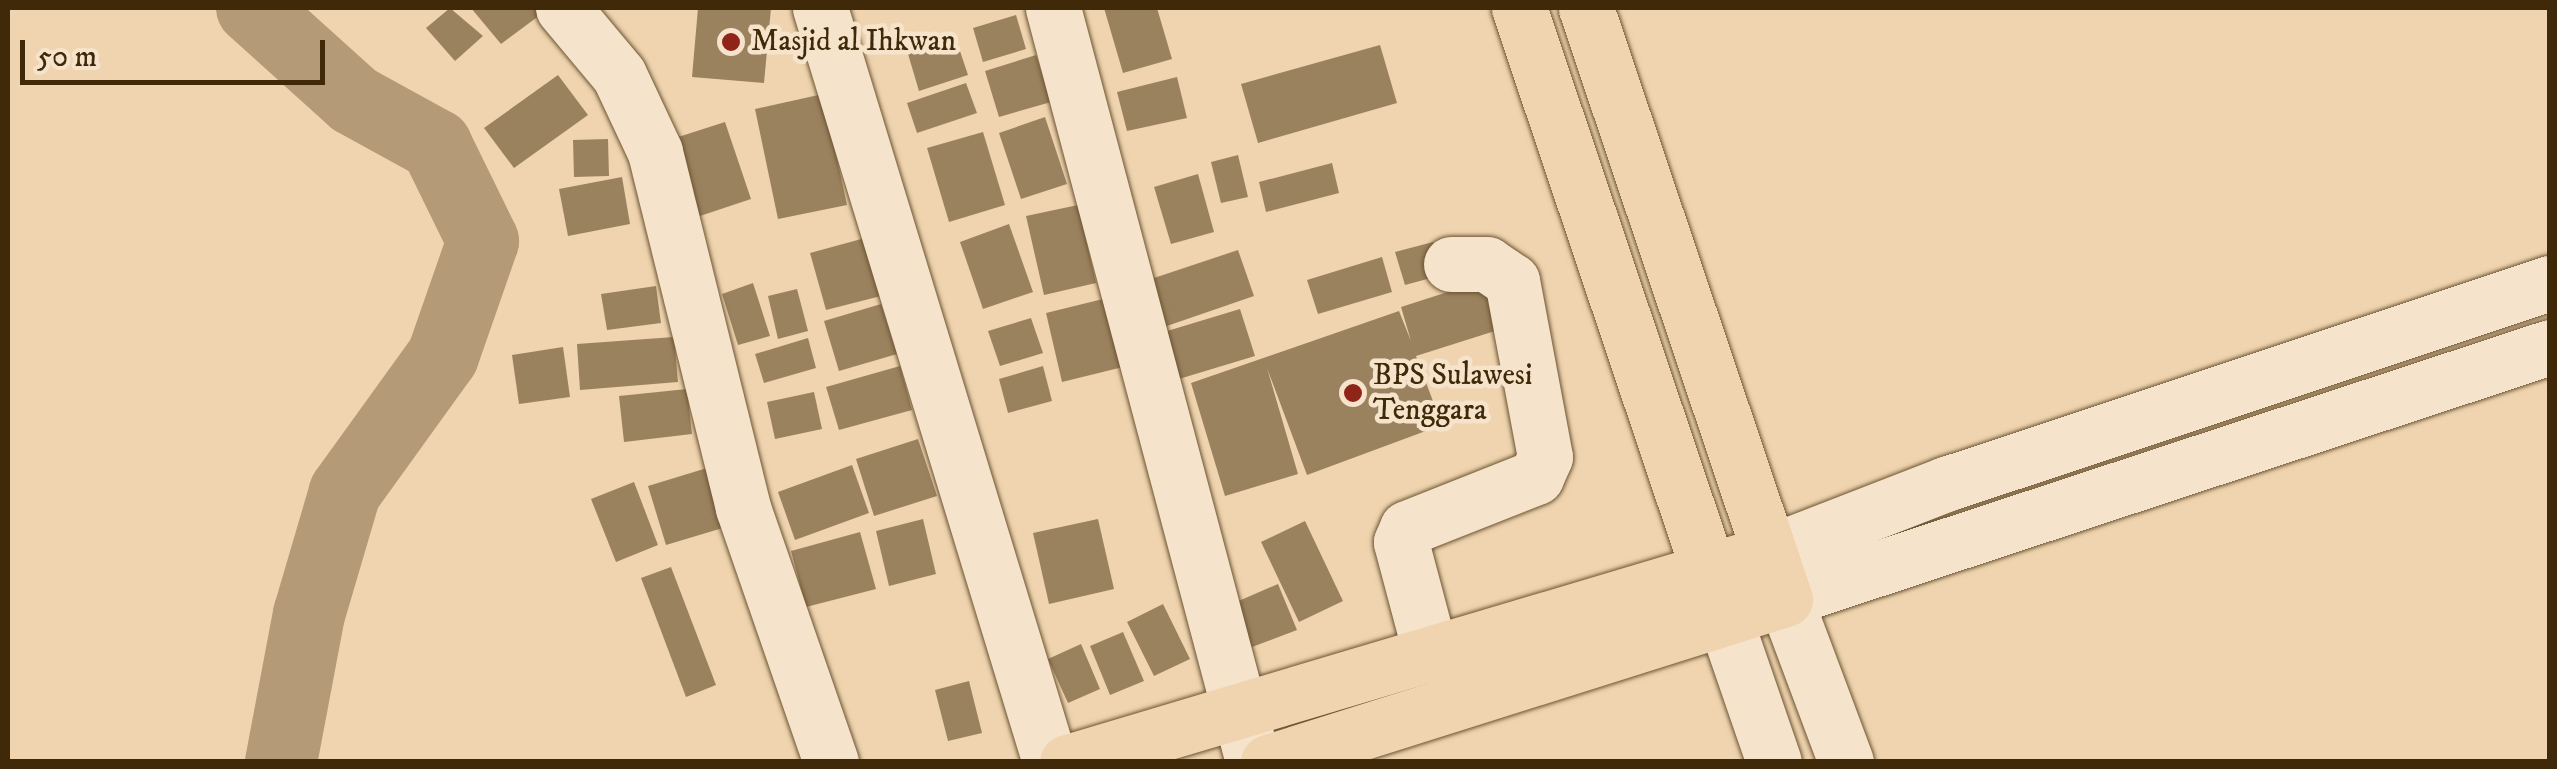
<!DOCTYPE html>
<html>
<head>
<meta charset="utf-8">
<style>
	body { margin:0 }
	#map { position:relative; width:2557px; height:769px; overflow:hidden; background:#efd4af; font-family:"IM FELL DW Pica",serif }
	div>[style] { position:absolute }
	.river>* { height:72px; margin:-36px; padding:0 36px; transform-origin:36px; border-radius:36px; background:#b49a76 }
	.building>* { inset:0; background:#9b825f }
	.roads { filter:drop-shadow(0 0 2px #6c5432) drop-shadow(0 0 2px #6c5432) }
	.minor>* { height:55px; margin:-27.5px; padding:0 27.5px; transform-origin:27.5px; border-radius:27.5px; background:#f5e3cb }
	.highway>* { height:55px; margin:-27.5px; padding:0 27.5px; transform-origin:27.5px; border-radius:27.5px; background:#efd4af }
	.dots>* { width:28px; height:28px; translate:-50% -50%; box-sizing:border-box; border:5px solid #f5e3cb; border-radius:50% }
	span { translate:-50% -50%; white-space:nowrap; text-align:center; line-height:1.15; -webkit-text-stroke:9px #f5e3cb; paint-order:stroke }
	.poi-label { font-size:30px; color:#402908 }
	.left { translate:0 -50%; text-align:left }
	.frame { position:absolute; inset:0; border:10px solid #402908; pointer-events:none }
	.scale { position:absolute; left:20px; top:40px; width:305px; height:45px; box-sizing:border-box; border:5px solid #402908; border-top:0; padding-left:12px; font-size:30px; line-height:35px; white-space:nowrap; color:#402908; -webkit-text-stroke:8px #f5e3cb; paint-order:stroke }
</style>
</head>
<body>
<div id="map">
	<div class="river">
		<i style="left:252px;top:8px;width:137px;rotate:42deg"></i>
		<i style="left:354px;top:100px;width:94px;rotate:28.8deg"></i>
		<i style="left:436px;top:145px;width:107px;rotate:63.9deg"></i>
		<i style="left:483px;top:241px;width:122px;rotate:109.2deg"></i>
		<i style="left:443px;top:356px;width:168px;rotate:125.8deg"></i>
		<i style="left:345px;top:492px;width:127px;rotate:106.4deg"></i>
		<i style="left:309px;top:614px;width:151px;rotate:100.7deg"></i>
	</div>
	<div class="building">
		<i style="clip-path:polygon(450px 8px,483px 36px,455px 61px,426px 28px)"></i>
		<i style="clip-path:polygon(471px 8px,534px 8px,540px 15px,501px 44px)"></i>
		<i style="clip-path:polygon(698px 8px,771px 8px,764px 83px,692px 77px)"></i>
		<i style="clip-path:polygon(1104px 8px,1157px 8px,1172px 59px,1123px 73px)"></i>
		<i style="clip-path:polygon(1016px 15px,1026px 49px,983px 62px,973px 28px)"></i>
		<i style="clip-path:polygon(956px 39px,968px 75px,919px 91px,908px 54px)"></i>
		<i style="clip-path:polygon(1380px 45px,1397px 103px,1258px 143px,1241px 84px)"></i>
		<i style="clip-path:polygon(1036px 55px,1051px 102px,999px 117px,985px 71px)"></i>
		<i style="clip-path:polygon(558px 75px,588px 115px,514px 168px,484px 128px)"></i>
		<i style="clip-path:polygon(1177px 77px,1187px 118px,1127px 131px,1117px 92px)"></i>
		<i style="clip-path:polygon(966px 83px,977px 113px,917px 133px,907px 103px)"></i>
		<i style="clip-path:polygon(823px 94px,847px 205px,778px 219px,755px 109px)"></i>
		<i style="clip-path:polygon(1045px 117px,1067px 184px,1021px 199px,999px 133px)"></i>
		<i style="clip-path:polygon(725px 122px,751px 199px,697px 217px,672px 139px)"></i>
		<i style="clip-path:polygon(983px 132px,1005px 205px,949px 222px,927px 148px)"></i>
		<i style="clip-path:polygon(608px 139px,609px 176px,574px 177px,573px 140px)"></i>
		<i style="clip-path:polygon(1238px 155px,1248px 197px,1221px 203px,1211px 162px)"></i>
		<i style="clip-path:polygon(1332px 163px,1339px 193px,1266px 212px,1259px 182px)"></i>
		<i style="clip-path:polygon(1198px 174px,1214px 232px,1171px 244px,1154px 187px)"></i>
		<i style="clip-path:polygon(622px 177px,630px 224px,568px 236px,559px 189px)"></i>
		<i style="clip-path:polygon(1078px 205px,1096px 283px,1044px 295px,1026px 216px)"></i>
		<i style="clip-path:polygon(1009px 224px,1033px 292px,983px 309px,960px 242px)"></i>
		<i style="clip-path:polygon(865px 238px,881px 296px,826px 310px,810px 253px)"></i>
		<i style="clip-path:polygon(1433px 242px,1442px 275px,1405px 285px,1395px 252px)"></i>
		<i style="clip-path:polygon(1238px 250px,1254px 296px,1161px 328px,1145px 281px)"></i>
		<i style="clip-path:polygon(1382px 257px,1392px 292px,1318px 314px,1307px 280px)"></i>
		<i style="clip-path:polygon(1482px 281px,1498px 330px,1416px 356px,1442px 425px,1307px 475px,1267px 368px,1298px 474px,1225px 496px,1191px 383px,1399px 311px,1411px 341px,1401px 307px)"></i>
		<i style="clip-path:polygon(753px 283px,770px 336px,738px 345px,722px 294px)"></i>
		<i style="clip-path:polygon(656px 286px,661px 323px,607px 330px,601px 294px)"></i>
		<i style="clip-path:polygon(797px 289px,808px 331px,778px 339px,768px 296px)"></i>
		<i style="clip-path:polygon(1107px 298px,1123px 367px,1062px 382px,1046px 313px)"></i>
		<i style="clip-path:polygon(881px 304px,897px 354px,839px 371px,824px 321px)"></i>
		<i style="clip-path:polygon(1240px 309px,1255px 356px,1169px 382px,1154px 335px)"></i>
		<i style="clip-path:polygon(1031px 318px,1043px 353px,1000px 366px,988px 331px)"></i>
		<i style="clip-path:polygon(674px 337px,678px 382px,580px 390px,577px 344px)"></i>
		<i style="clip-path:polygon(808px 338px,816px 368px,764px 383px,755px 354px)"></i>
		<i style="clip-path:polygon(563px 347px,570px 397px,519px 404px,512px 355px)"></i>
		<i style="clip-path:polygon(900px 366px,912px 410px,839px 430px,826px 387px)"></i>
		<i style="clip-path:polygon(1043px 366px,1052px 401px,1008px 413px,999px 379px)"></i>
		<i style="clip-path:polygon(687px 389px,692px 434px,624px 442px,619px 396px)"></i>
		<i style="clip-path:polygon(814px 392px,822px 429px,775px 439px,767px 402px)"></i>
		<i style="clip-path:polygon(918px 439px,937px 496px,874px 516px,856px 459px)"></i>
		<i style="clip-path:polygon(852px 465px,869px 513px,795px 540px,778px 492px)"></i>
		<i style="clip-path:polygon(707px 468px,726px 527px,666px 545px,648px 486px)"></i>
		<i style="clip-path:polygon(634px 482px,658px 545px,616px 562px,591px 499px)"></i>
		<i style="clip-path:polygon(923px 519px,936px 574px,889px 586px,876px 531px)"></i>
		<i style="clip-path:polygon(1098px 519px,1114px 589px,1049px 604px,1033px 533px)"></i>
		<i style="clip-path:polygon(1305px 521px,1343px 601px,1299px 622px,1261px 542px)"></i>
		<i style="clip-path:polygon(860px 532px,876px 589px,806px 607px,791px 551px)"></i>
		<i style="clip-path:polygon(671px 567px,716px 685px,686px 697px,641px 578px)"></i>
		<i style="clip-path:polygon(1278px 584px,1297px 630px,1252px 647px,1234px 603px)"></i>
		<i style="clip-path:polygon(1163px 604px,1190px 659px,1154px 676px,1127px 622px)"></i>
		<i style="clip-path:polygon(1123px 632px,1144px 681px,1110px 695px,1090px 646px)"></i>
		<i style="clip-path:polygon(1081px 644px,1100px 689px,1068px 703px,1048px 659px)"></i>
		<i style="clip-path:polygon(969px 681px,982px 733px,948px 741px,935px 690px)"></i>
	</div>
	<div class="roads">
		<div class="minor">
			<i style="left:563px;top:8px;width:87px;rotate:50.1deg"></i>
			<i style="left:619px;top:75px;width:85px;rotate:64.9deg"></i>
			<i style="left:655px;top:152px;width:367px;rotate:76.1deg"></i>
			<i style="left:743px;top:508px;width:269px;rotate:70.9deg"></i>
			<i style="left:820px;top:8px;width:788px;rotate:73.04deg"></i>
			<i style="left:1053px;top:8px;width:780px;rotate:75.14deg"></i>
			<i style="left:1768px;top:553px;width:191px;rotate:-21.2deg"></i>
			<i style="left:1946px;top:484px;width:637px;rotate:-18.41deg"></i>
			<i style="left:1724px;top:617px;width:153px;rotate:71deg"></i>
			<i style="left:1431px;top:655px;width:117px;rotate:-104.9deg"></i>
			<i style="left:1401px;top:542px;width:15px;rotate:-67deg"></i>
			<i style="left:1407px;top:528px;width:139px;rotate:-21.6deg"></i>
			<i style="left:1536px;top:477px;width:22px;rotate:-66deg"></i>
			<i style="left:1545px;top:457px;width:179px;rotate:-100.6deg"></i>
			<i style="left:1512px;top:281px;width:30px;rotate:-146deg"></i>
			<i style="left:1487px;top:264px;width:36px;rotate:180deg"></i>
			<i style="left:1846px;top:762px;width:174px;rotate:-110.5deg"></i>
			<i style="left:1785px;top:599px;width:805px;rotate:-18.23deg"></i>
		</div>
		<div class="highway">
			<i style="left:1519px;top:8px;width:630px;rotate:71.39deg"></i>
			<i style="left:1067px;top:762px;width:731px;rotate:-16.6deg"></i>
			<i style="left:1268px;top:762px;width:542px;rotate:-17.5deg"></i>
			<i style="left:1785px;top:599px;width:624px;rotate:-108.61deg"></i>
		</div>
	</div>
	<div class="dots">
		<i style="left:731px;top:42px;background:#8f2418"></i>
		<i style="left:1353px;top:393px;background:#8f2418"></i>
	</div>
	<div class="poi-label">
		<span class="left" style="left:751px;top:42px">Masjid al Ihkwan</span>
		<span class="left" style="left:1373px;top:393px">BPS Sulawesi<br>Tenggara</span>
	</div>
	<div class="frame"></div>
	<div class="scale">50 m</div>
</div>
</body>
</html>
